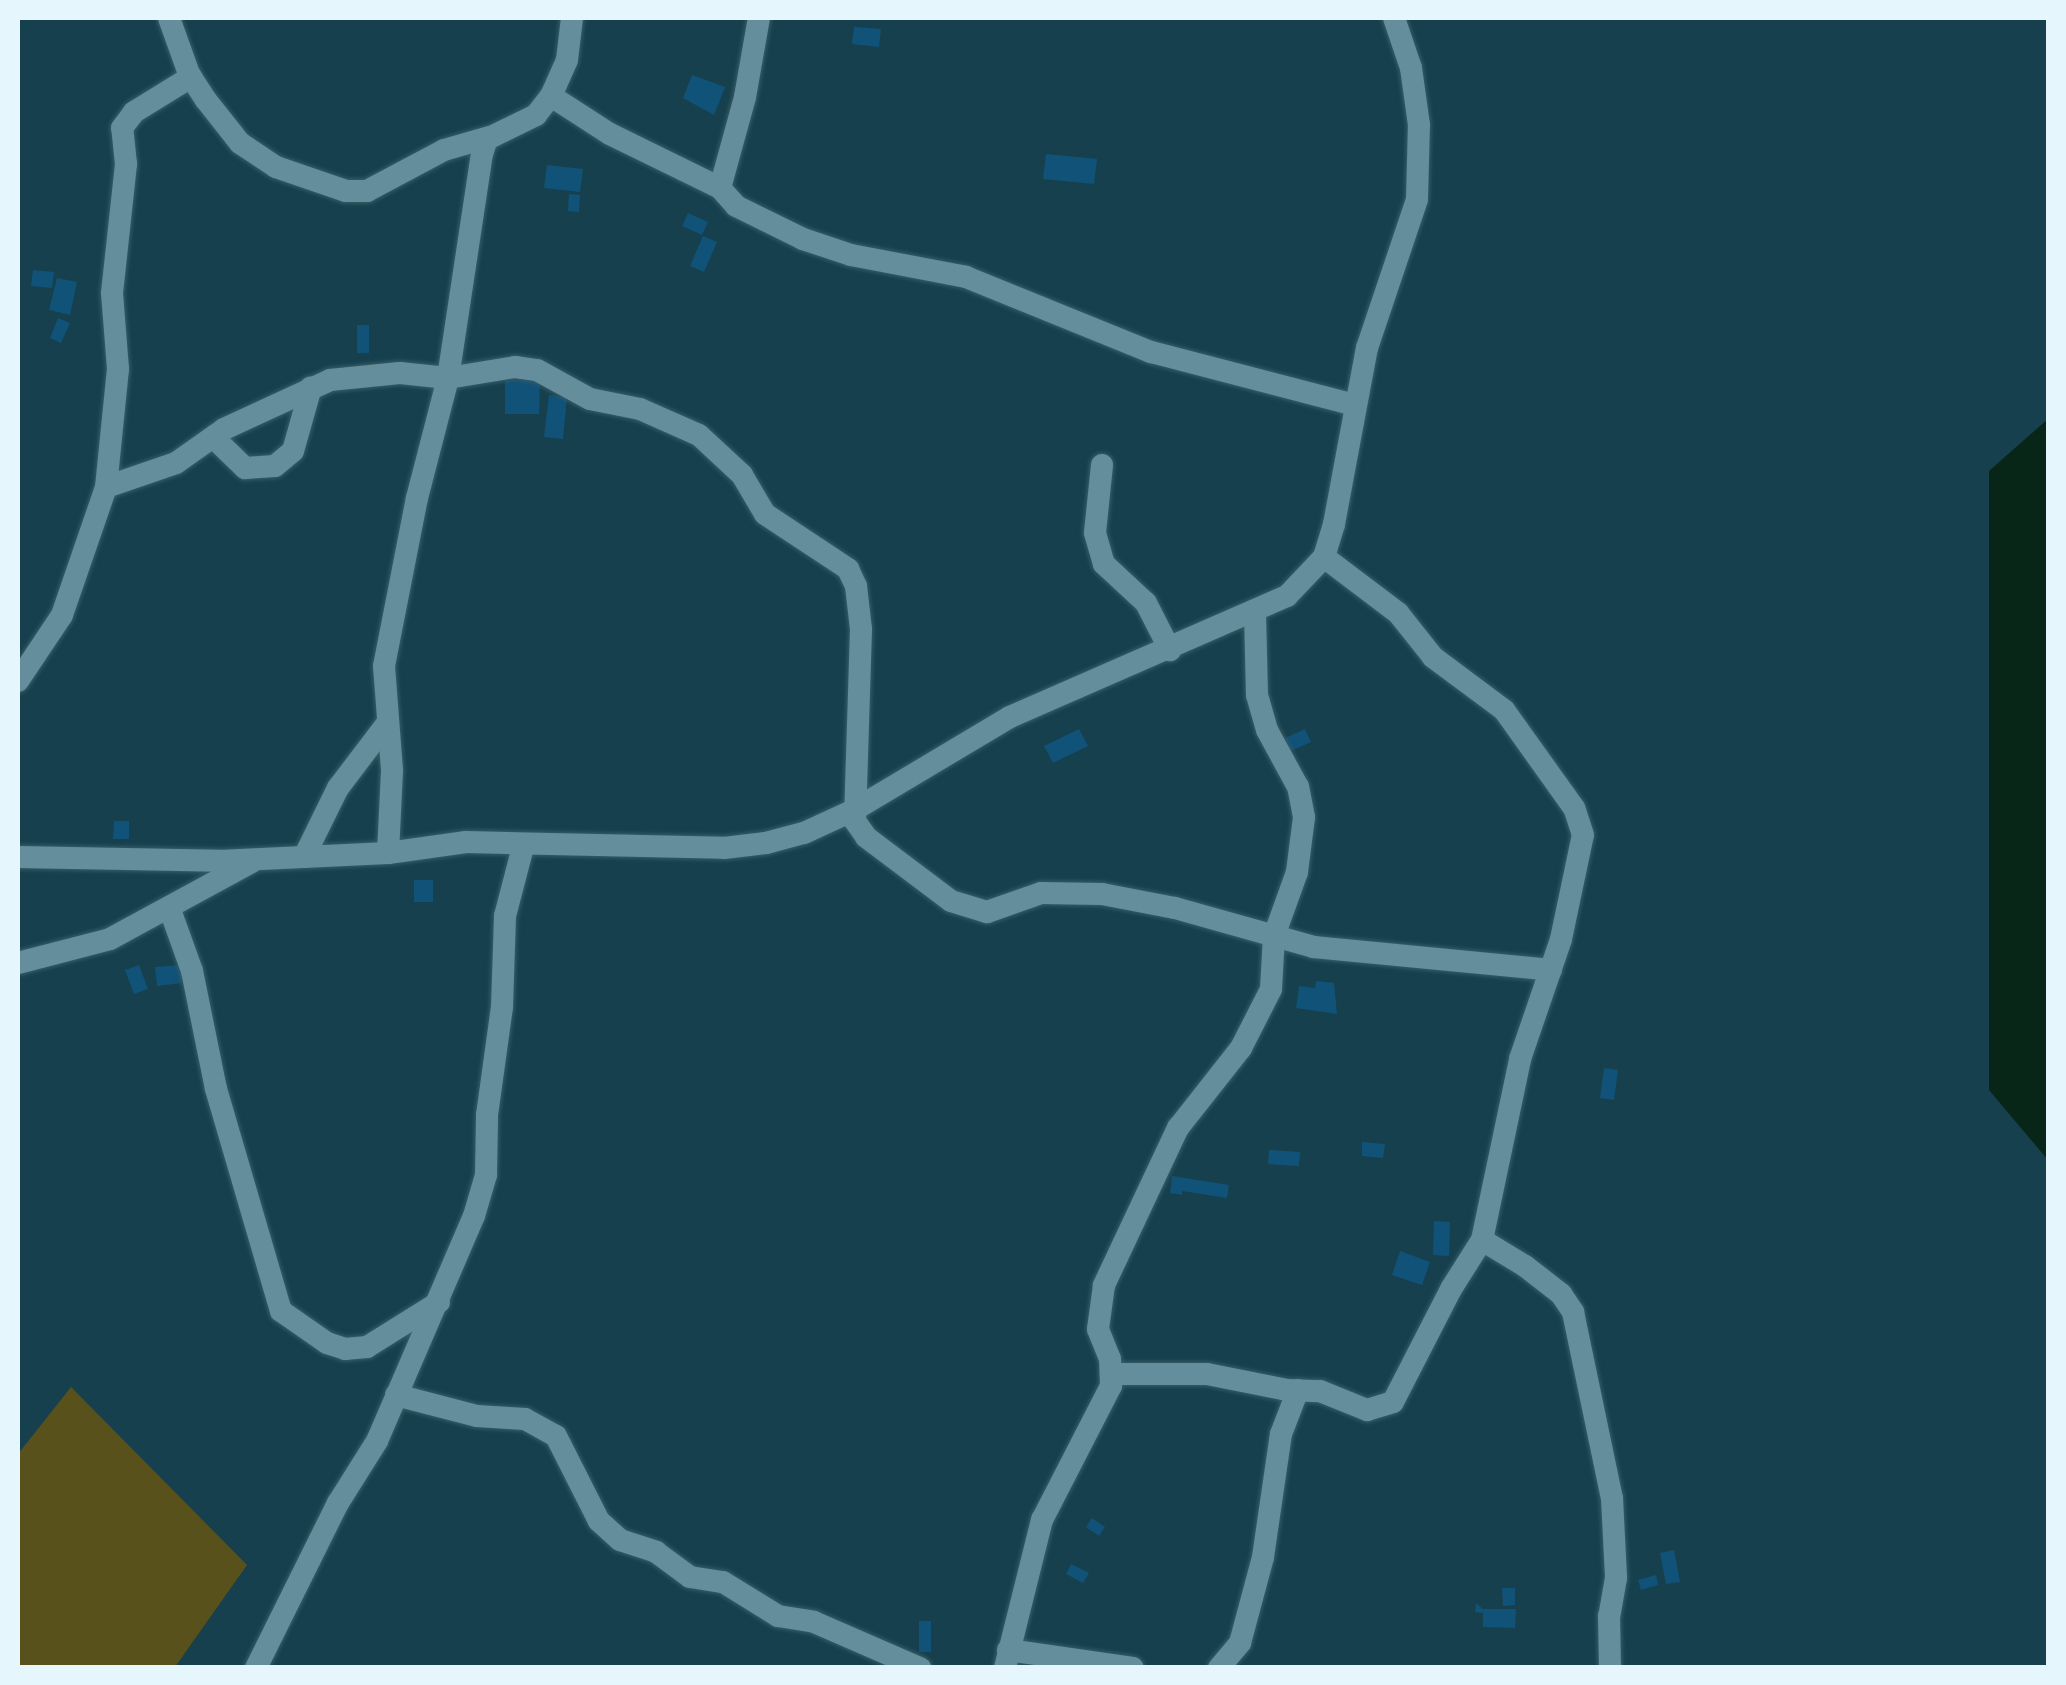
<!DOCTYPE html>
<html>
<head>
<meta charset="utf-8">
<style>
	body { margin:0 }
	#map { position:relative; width:2066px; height:1685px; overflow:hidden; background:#16404d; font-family:"Fira Sans",sans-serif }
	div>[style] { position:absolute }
	.green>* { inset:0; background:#59511c }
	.water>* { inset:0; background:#082618 }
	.building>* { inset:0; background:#115278 }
	.roads { filter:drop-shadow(0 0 2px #375d69) drop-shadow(0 0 2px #375d69) }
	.minor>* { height:22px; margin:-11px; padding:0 11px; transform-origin:11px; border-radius:11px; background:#658e9c }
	span { translate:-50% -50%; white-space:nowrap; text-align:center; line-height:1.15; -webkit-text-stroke:8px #093642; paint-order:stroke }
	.frame { position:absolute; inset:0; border:20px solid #e5f7fd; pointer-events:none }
</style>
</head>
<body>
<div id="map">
	<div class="green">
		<i style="clip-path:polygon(71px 1387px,247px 1565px,175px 1667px,18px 1667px,18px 1454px)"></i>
	</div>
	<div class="water">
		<i style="clip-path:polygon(2048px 419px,2048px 1160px,1989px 1090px,1989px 471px)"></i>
	</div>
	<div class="building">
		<i style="clip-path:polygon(854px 27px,881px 29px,879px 47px,852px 44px)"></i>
		<i style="clip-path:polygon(692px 75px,725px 87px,714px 115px,683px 98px)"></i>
		<i style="clip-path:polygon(1046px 154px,1097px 159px,1094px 184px,1043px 179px)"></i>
		<i style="clip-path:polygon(547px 165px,583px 169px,580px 192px,544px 188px)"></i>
		<i style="clip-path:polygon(569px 194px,580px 195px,579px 212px,568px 211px)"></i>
		<i style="clip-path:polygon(688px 213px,708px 222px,702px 235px,682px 226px)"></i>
		<i style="clip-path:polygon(703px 236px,717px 242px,704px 272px,690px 266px)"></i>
		<i style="clip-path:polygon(33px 270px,54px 272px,52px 288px,31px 286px)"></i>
		<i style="clip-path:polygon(57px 278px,77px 282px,70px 315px,49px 310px)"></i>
		<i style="clip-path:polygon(58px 318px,70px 323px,61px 343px,50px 338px)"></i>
		<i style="clip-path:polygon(357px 325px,369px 325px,369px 353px,357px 353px)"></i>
		<i style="clip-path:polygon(505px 379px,540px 380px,539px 414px,505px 414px)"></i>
		<i style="clip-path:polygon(549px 395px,567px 397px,563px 439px,544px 437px)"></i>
		<i style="clip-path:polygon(1079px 729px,1088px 746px,1053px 763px,1044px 746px)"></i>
		<i style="clip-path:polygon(1305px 729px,1311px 742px,1291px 751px,1285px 738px)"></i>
		<i style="clip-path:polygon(114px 821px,129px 821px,129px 839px,113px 839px)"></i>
		<i style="clip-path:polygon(414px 880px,433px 880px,433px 902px,414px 902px)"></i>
		<i style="clip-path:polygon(139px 965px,148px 989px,134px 994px,125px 970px)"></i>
		<i style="clip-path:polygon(181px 965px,182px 983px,157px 986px,155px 967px)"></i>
		<i style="clip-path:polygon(1316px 981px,1334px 983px,1337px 1014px,1296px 1008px,1299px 986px,1315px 988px)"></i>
		<i style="clip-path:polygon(1604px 1068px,1618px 1070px,1614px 1100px,1600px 1098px)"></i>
		<i style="clip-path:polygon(1362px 1142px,1385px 1144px,1383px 1158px,1362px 1156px)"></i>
		<i style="clip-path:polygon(1269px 1150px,1300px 1152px,1299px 1166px,1268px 1164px)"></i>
		<i style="clip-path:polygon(1172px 1176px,1229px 1185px,1227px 1198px,1182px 1191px,1182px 1195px,1170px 1193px)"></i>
		<i style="clip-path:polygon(1434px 1221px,1450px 1222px,1449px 1256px,1433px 1255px)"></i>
		<i style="clip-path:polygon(1400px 1251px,1430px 1262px,1422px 1285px,1392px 1275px)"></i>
		<i style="clip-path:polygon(1092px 1518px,1105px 1527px,1099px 1536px,1086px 1527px)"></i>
		<i style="clip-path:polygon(1674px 1550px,1680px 1582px,1666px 1584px,1660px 1553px)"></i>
		<i style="clip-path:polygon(1071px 1564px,1089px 1573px,1083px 1583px,1066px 1574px)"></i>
		<i style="clip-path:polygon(1656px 1575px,1658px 1585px,1641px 1590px,1638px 1580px)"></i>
		<i style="clip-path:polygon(1502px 1588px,1515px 1588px,1515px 1605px,1503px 1606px)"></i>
		<i style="clip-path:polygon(1476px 1603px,1483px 1609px,1516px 1609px,1515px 1628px,1483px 1627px,1483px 1613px,1475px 1612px)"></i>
		<i style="clip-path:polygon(919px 1621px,931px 1621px,931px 1652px,919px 1652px)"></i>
	</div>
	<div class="roads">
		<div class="minor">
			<i style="left:169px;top:18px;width:59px;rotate:70.3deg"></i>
			<i style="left:189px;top:74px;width:31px;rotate:57deg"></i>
			<i style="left:206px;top:100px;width:55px;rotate:51.7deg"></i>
			<i style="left:240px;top:143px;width:43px;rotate:33.7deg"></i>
			<i style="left:276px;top:167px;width:74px;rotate:18.9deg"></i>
			<i style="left:346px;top:191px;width:21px"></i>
			<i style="left:367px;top:191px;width:87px;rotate:-28deg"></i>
			<i style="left:444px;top:150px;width:47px;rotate:-16.1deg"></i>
			<i style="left:551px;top:96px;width:70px;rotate:32.8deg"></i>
			<i style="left:610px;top:134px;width:123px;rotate:26.1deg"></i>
			<i style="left:720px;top:188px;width:24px;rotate:48deg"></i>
			<i style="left:736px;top:206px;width:75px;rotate:26.2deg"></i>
			<i style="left:803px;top:239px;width:51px;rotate:18.4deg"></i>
			<i style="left:851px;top:255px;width:117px;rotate:10.8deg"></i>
			<i style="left:966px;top:277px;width:200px;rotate:22.1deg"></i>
			<i style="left:1151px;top:352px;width:210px;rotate:14.6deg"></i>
			<i style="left:720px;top:188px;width:94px;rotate:-74.6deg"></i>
			<i style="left:745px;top:97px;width:80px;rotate:-80deg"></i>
			<i style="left:213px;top:437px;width:45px;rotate:44.1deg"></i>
			<i style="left:245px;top:468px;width:30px;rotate:-4deg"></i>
			<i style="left:275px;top:466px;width:23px;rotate:-40deg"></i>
			<i style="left:293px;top:451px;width:66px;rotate:-74.3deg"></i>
			<i style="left:1102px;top:465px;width:68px;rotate:95.9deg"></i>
			<i style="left:1095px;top:533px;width:32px;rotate:74deg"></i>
			<i style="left:1104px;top:564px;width:57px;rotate:42.9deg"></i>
			<i style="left:1146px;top:603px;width:53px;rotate:62.9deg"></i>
			<i style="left:106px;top:487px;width:74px;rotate:-18.9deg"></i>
			<i style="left:176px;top:463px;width:59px;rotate:-35.3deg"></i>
			<i style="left:224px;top:429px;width:117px;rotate:-24.8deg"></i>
			<i style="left:330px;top:380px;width:70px;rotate:-5.7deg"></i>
			<i style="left:400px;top:373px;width:48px;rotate:5.9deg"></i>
			<i style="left:448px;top:378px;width:68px;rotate:-9.3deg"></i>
			<i style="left:515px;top:367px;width:22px;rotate:8deg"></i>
			<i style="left:537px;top:370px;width:60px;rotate:28.7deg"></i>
			<i style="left:590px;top:399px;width:51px;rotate:11.3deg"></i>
			<i style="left:640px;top:409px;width:64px;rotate:23.8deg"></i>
			<i style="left:699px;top:435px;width:59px;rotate:42.9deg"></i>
			<i style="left:742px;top:475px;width:45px;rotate:59.5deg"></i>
			<i style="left:765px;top:514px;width:100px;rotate:33.5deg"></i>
			<i style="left:848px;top:569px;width:19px;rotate:65deg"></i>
			<i style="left:856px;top:586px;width:43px;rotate:83.4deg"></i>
			<i style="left:861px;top:629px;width:192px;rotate:91.8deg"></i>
			<i style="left:855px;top:821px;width:19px;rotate:55deg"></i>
			<i style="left:866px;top:837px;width:106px;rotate:37deg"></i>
			<i style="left:951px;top:901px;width:38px;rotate:17deg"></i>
			<i style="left:987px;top:912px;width:57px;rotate:-19.4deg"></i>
			<i style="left:1041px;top:893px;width:61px;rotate:0.9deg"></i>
			<i style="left:1102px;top:894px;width:74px;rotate:10.9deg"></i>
			<i style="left:1175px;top:908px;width:144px;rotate:15.7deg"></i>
			<i style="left:1314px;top:947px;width:238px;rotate:5.5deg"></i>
			<i style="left:18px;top:681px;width:79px;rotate:-56.3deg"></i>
			<i style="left:62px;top:615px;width:135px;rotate:-71deg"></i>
			<i style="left:106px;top:487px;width:119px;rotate:-84.2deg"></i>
			<i style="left:118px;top:369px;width:76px;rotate:-94.5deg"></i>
			<i style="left:112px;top:293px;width:130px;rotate:-83.8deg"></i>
			<i style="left:126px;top:164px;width:36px;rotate:-96deg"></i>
			<i style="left:122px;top:128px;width:20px;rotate:-53deg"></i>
			<i style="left:134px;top:112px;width:67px;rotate:-31.6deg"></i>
			<i style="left:388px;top:853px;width:83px;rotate:-87.2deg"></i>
			<i style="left:392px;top:770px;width:104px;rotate:-94.4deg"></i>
			<i style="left:384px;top:666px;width:171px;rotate:-78.9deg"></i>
			<i style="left:417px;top:498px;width:124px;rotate:-75.5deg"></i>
			<i style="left:448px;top:378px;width:227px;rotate:-81.4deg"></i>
			<i style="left:482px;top:154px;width:16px;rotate:-72deg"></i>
			<i style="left:487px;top:139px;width:55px;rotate:-26.1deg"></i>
			<i style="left:536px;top:115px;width:24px;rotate:-52deg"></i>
			<i style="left:551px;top:96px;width:39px;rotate:-66deg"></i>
			<i style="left:567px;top:60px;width:42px;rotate:-83.2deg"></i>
			<i style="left:18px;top:857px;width:201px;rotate:1.1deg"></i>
			<i style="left:219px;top:861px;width:169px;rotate:-2.7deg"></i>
			<i style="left:388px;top:853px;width:79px;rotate:-8deg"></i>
			<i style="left:466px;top:842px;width:258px;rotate:1.3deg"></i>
			<i style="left:724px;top:848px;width:42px;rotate:-6.8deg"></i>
			<i style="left:766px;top:843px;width:39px;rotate:-15deg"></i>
			<i style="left:804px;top:833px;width:55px;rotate:-24.7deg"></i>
			<i style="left:854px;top:810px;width:182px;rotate:-30.8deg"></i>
			<i style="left:1010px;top:717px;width:302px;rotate:-23.6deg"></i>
			<i style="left:1287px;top:596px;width:54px;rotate:-46.5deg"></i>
			<i style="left:1324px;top:557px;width:34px;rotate:-73deg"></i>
			<i style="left:1334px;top:524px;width:179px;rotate:-79.4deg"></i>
			<i style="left:1367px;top:348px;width:157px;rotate:-71.4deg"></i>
			<i style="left:1417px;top:199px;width:74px;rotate:-88.5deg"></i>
			<i style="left:1419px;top:125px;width:58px;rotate:-98deg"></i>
			<i style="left:1411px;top:68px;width:53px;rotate:-108.8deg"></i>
			<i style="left:304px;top:857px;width:77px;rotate:-63.8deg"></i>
			<i style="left:338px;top:788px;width:78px;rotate:-52.8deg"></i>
			<i style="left:169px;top:907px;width:68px;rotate:70.2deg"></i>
			<i style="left:192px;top:971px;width:120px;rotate:78.5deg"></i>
			<i style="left:216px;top:1089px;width:231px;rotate:73.7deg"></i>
			<i style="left:281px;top:1311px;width:56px;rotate:34.8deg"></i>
			<i style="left:327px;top:1343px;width:19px;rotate:18deg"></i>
			<i style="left:345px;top:1349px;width:22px;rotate:-5deg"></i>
			<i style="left:367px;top:1347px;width:85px;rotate:-32deg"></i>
			<i style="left:18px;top:963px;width:95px;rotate:-14.6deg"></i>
			<i style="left:110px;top:939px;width:162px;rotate:-28.5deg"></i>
			<i style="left:1482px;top:1240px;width:50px;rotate:31.2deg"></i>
			<i style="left:1525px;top:1266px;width:46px;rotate:37.9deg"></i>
			<i style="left:1561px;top:1294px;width:22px;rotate:56deg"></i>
			<i style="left:1573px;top:1312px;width:190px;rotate:78.2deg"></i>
			<i style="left:1612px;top:1498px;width:80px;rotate:87.1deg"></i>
			<i style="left:1616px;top:1578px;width:39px;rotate:100deg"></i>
			<i style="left:1609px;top:1616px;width:52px;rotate:88.9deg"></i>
			<i style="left:1113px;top:1374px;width:94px"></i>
			<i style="left:1207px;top:1374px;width:82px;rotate:11.3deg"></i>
			<i style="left:1287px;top:1390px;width:33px;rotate:2deg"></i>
			<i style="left:1320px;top:1391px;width:51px;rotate:22deg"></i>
			<i style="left:1367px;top:1410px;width:27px;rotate:-17deg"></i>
			<i style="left:1393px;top:1402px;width:127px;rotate:-62.8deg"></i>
			<i style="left:1451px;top:1289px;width:58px;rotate:-57.7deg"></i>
			<i style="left:1482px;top:1240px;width:185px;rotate:-78.1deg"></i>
			<i style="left:1520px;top:1059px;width:127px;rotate:-71.1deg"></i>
			<i style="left:1561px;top:939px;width:106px;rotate:-78.1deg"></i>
			<i style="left:1583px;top:835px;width:28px;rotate:-108deg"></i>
			<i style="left:1574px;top:808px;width:120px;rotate:-125.5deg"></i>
			<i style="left:1504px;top:710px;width:89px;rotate:-143.3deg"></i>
			<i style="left:1433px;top:657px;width:56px;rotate:-128.5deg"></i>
			<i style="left:1398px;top:613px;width:93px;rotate:-142.9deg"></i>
			<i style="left:396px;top:1395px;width:84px;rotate:14.5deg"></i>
			<i style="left:477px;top:1416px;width:48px;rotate:3.6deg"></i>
			<i style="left:525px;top:1419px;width:35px;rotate:29deg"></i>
			<i style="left:556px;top:1436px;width:95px;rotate:63.2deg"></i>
			<i style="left:599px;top:1521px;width:28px;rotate:42deg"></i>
			<i style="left:620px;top:1540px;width:38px;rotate:18deg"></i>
			<i style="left:656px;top:1552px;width:42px;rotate:36.3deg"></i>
			<i style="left:690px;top:1577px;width:33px;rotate:9deg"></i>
			<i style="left:723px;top:1582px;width:65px;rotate:31.7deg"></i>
			<i style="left:778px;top:1616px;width:36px;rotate:9deg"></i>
			<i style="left:814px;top:1622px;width:116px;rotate:23.5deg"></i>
			<i style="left:1008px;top:1650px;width:126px;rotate:8.2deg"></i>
			<i style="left:256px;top:1668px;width:184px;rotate:-63.6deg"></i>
			<i style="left:338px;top:1503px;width:73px;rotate:-57.8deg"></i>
			<i style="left:377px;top:1441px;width:245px;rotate:-66.7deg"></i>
			<i style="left:474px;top:1216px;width:43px;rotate:-73.7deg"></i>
			<i style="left:486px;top:1175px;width:60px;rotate:-89deg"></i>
			<i style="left:487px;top:1115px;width:109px;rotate:-82.1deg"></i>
			<i style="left:502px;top:1007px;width:91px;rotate:-88.1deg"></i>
			<i style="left:505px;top:916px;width:71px;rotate:-75.4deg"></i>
			<i style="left:1005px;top:1668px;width:153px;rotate:-76deg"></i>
			<i style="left:1042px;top:1520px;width:151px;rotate:-62.8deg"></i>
			<i style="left:1111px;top:1386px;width:27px;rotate:-92deg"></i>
			<i style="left:1110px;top:1359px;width:32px;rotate:-112deg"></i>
			<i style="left:1098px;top:1329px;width:44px;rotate:-82.2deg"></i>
			<i style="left:1104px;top:1285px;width:174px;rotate:-64.8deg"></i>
			<i style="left:1178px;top:1128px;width:102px;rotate:-51.8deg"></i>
			<i style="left:1241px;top:1048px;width:66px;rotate:-63deg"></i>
			<i style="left:1271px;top:989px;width:53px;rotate:-86.8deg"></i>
			<i style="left:1274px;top:936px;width:68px;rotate:-70.2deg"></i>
			<i style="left:1297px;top:872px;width:55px;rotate:-82.7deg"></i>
			<i style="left:1304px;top:817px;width:31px;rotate:-101deg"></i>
			<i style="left:1298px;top:787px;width:65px;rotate:-118.5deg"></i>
			<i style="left:1267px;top:730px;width:36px;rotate:-106deg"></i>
			<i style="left:1257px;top:695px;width:83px;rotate:-91.4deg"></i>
			<i style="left:1219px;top:1668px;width:33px;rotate:-50deg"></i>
			<i style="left:1240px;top:1643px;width:89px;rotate:-75deg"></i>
			<i style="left:1263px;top:1557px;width:124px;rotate:-81.7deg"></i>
			<i style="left:1281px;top:1434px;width:47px;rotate:-68.9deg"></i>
		</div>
	</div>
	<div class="frame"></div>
</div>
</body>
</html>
